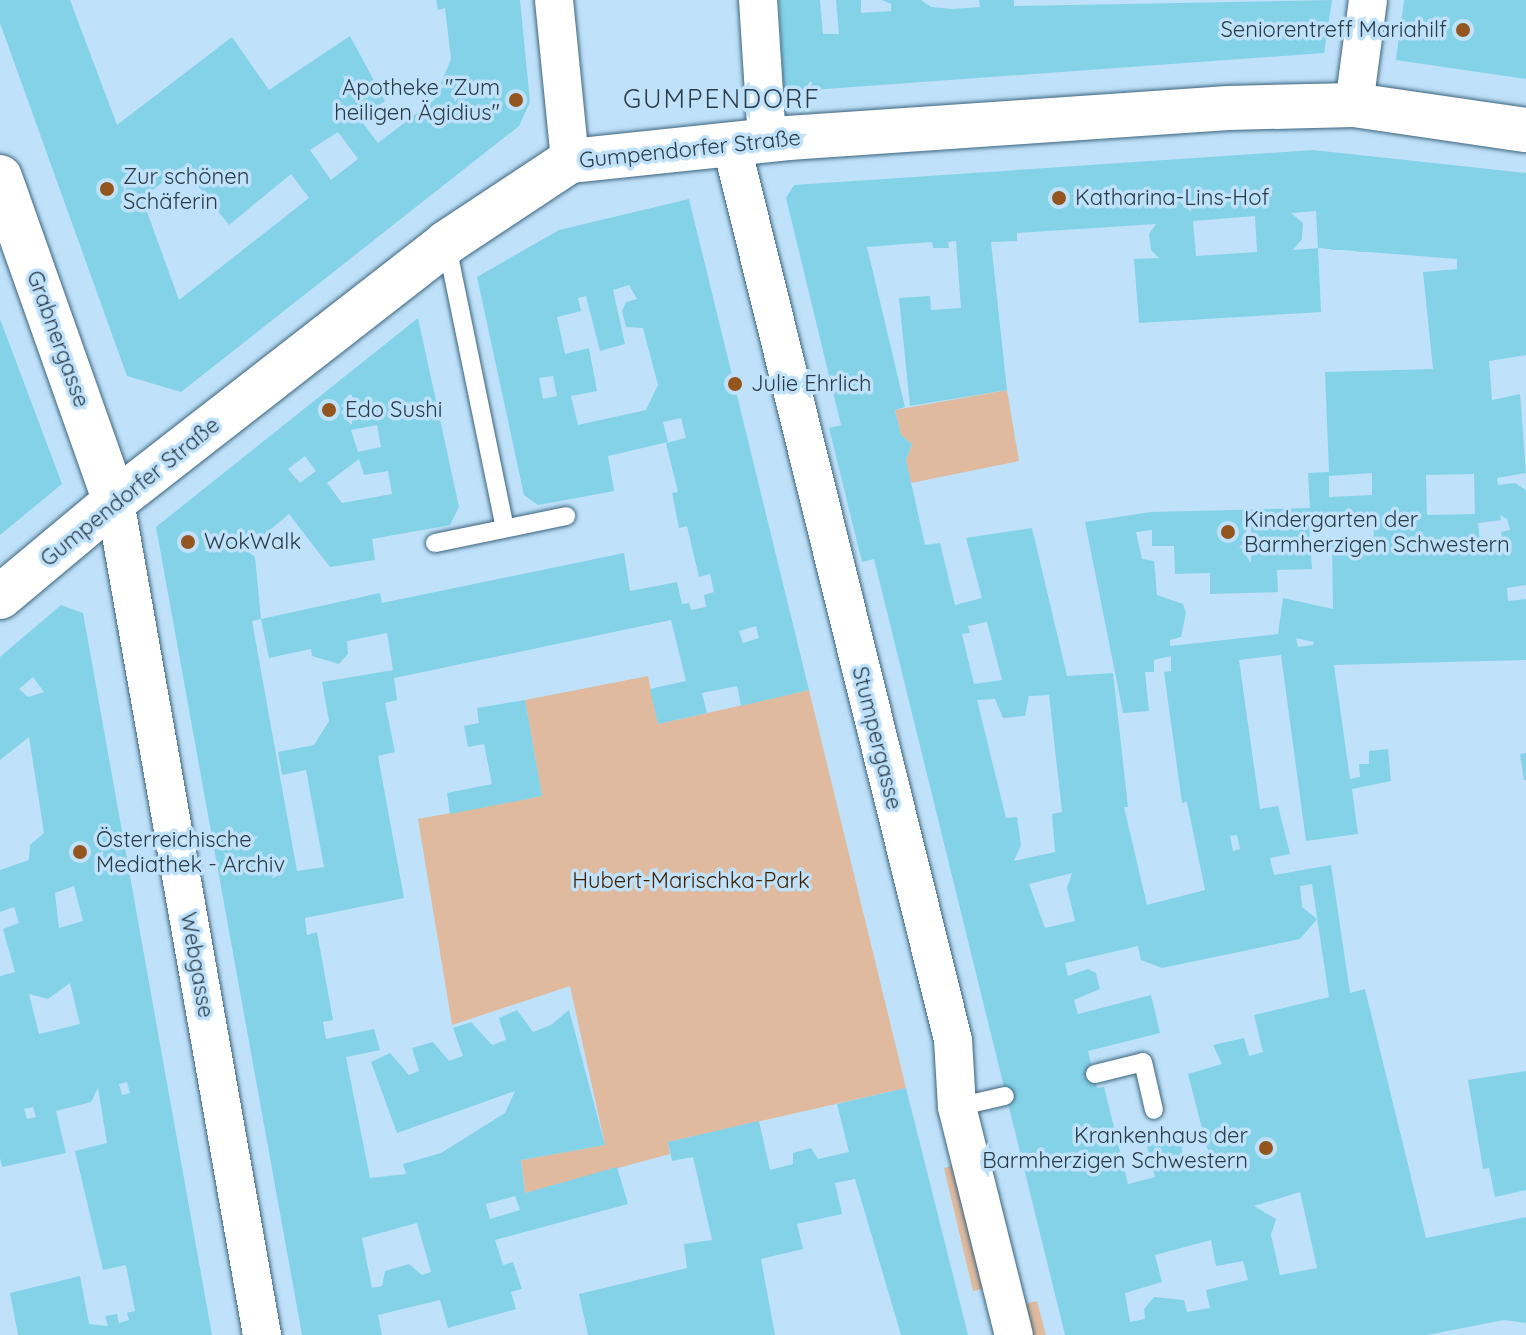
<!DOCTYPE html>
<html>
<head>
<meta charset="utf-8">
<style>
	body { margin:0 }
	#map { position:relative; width:1526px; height:1335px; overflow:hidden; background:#bfe2fa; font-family:Quicksand,sans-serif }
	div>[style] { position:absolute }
	.green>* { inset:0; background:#dfba9f }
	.building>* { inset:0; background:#84d2e8 }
	.roads { filter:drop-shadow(0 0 2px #3c647d) drop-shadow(0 0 2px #3c647d) }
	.lane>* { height:18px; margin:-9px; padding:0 9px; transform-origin:9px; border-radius:9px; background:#fff }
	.street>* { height:38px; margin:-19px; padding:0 19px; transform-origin:19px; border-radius:19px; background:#fff }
	.secondary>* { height:44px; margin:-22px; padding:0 22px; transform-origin:22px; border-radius:22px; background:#fff }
	.dots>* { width:22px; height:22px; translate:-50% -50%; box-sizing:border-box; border:4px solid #bfe2fa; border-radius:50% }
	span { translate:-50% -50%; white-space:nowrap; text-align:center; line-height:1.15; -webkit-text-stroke:7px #bfe2fa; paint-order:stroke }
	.poi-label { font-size:22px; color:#2a3c48 }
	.right { translate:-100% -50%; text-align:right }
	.left { translate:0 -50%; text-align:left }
	.street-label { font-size:22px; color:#2a3c48 }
	.park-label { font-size:22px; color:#411f00 }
	.quarter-label { font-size:26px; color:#2a3c48; letter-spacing:2px }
</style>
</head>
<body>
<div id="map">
	<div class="green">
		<i style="clip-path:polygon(1007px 390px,1019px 461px,911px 483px,906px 460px,912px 444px,901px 435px,895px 410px)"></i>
		<i style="clip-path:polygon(648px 676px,658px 724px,809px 690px,906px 1088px,668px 1142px,670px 1154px,525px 1193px,521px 1160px,605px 1145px,570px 986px,452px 1025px,418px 819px,542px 796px,525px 700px)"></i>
		<i style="clip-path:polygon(956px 1165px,986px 1288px,973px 1291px,944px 1168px)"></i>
		<i style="clip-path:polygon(1037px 1301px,1046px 1335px,1025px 1335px,1017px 1306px)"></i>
	</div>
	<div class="building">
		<i style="clip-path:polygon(evenodd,0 0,70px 0,117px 125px,232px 37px,269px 90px,350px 36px,385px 101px,359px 118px,378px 143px,434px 100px,451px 59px,445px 8px,438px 10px,436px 0,520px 0,530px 102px,519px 126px,181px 392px,127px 376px,0 23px,0 0,338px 132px,358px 159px,331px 180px,310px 150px,338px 132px,0 0,183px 167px,229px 225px,291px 174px,309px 198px,179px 300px,142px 198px,183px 167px)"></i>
		<i style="clip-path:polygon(779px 0,820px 0,823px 34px,839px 34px,836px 0,861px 0,861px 13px,891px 11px,891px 4px,882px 0,921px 0,931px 7px,952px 9px,980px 7px,979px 0,1014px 0,1014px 6px,1332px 0,1324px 53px,784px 92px)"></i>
		<i style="clip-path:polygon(1404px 0,1526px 0,1526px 79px,1396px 60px)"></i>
		<i style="clip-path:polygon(evenodd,1313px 150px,1526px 173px,1526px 355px,1489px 361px,1492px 400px,1520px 394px,1526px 473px,1497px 478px,1498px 485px,1515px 483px,1526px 490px,1526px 585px,1507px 588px,1508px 601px,1526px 599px,1526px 660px,1334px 665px,1350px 779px,1360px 777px,1359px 764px,1369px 764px,1369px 751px,1388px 749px,1391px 781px,1352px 789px,1358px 834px,1306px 841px,1281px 655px,1239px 660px,1260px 809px,1278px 806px,1290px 854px,1270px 858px,1274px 875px,1331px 865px,1350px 993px,1365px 989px,1426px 1238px,1526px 1217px,1526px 1323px,1504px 1320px,1427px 1335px,1065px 1335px,874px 559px,862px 562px,829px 428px,841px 425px,786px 198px,794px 185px,1313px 150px,1316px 211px,1318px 248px,1457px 259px,1457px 269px,1423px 272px,1433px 369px,1325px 372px,1329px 472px,1308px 473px,1310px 508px,1151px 512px,1085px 522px,1123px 713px,1149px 711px,1145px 672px,1154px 672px,1154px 660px,1171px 656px,1171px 671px,1164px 672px,1182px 803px,1187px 802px,1205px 890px,1147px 905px,1124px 807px,1128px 807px,1113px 673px,1067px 676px,1032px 528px,966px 538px,982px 598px,955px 605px,940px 543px,925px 545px,906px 460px,912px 444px,901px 435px,895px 410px,905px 407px,867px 247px,932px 242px,933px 248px,949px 248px,948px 242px,956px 241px,961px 308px,931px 310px,930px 296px,899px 298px,910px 406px,1007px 390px,991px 242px,1017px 241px,1017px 233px,1156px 224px,1149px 234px,1151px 250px,1159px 258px,1134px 259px,1139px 323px,1321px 312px,1318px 248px,1293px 250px,1302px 239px,1303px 223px,1291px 213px,1316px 211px,1313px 150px,1255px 216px,1257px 252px,1196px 256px,1193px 221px,1255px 216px,1313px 150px,1372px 473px,1372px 495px,1329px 497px,1329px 476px,1372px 473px,1313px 150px,1474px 474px,1475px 514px,1427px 515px,1426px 475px,1474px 474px,1313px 150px,1500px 515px,1507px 519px,1510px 530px,1501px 532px,1502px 538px,1480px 541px,1478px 523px,1501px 520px,1500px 515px,1313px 150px,1373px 517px,1374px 540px,1332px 541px,1333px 609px,1283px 598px,1278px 634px,1170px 646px,1170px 640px,1181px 637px,1186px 613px,1183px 604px,1157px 595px,1154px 561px,1142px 559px,1136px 532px,1152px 530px,1152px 546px,1174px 546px,1175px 574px,1210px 573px,1210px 594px,1278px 592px,1277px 570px,1312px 569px,1309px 525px,1373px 517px,1313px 150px,987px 622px,1002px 680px,974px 684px,962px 634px,970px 633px,968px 626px,987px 622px,1313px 150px,1296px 638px,1314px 642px,1313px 645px,1298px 647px,1296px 638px,1313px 150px,1049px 695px,1062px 812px,1052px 814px,1055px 852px,1014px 861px,1021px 845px,1017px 817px,1006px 818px,977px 700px,995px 699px,1003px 718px,1025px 716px,1029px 696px,1049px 695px,1313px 150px,1237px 835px,1240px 849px,1233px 851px,1230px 836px,1237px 835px,1313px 150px,1072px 873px,1067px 888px,1075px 921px,1045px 928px,1029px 884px,1072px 873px,1313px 150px,1312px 884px,1329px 997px,1254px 1015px,1263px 1052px,1249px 1056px,1244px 1038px,1213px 1045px,1222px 1064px,1188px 1074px,1211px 1163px,1187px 1169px,1179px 1138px,1147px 1146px,1155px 1177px,1128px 1184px,1104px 1087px,1097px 1088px,1088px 1051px,1160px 1033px,1151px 995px,1078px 1014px,1074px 1000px,1100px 989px,1096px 973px,1088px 969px,1068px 976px,1065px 963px,1138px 946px,1141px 960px,1162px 968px,1300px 939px,1317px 919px,1302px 907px,1300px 886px,1312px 884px,1313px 150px,1300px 1192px,1317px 1268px,1280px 1275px,1271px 1235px,1276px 1219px,1254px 1206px,1300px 1192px,1313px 150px,1211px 1240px,1216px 1266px,1243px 1261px,1248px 1280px,1206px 1290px,1210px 1308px,1187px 1312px,1184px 1300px,1154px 1297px,1144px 1309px,1145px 1319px,1130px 1322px,1125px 1293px,1162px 1282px,1155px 1255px,1211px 1240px)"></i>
		<i style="clip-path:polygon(evenodd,689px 199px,809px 690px,741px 706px,737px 686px,702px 693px,707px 713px,658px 724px,650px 689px,686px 681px,671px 620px,394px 678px,397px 700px,385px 703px,395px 752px,378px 756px,404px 898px,305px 918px,307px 935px,317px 932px,333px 1020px,323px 1022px,326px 1039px,374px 1029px,380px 1050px,346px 1057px,370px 1178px,406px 1174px,403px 1164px,441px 1153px,505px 1113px,515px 1091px,397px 1133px,371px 1062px,390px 1053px,409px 1075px,419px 1071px,412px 1048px,433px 1042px,449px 1061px,463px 1056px,453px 1028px,471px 1022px,492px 1045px,506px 1040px,499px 1018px,517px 1010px,533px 1032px,551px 1025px,569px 1010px,605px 1145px,521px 1160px,525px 1193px,617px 1167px,628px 1204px,495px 1240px,503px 1265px,513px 1262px,522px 1289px,511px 1292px,516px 1309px,448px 1328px,440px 1300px,378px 1315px,382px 1335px,302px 1335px,156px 527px,418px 318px,459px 507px,450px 525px,372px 539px,375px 560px,330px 567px,289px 514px,246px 550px,255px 557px,261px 619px,252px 621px,297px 871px,324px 867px,306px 770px,282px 775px,278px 752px,314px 745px,329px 721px,322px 682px,393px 670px,387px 633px,347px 641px,348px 654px,339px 664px,312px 656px,311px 649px,269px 658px,261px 619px,380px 593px,382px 603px,624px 553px,630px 591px,677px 582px,682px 604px,689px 603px,691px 610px,706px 607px,704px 595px,714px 592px,710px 574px,699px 577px,687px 526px,679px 528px,672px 493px,678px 492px,666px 443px,686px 438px,681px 418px,663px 422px,668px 442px,608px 456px,614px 491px,538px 505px,524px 495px,477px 277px,559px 230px,689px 199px,629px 285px,637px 299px,626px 302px,622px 311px,626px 327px,643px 328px,658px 385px,646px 410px,578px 425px,571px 396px,597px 391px,589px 348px,565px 354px,557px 317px,581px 311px,578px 298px,586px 296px,600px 351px,625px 344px,613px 290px,629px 285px,689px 199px,553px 376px,557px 396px,543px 399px,539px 378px,553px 376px,689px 199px,377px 425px,381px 447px,358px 452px,351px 430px,377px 425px,689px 199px,305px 456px,316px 471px,300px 483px,288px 469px,305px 456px,689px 199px,359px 459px,364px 475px,388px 471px,392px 494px,342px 503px,327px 483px,359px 459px,689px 199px,756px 626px,759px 638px,743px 643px,739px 631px,756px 626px,689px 199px,515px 1196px,520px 1210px,490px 1219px,486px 1204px,515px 1196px,689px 199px,417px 1223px,431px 1272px,422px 1275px,409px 1264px,385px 1271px,382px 1286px,372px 1288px,362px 1238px,417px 1223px)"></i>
		<i style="clip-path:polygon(0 319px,62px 484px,0 535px)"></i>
		<i style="clip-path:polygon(evenodd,61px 605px,83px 613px,212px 1335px,18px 1335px,10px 1293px,80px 1276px,89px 1324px,108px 1326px,105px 1316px,117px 1314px,119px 1323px,129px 1320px,127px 1313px,135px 1311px,126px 1265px,103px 1270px,75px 1151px,107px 1143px,98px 1088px,91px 1102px,56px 1111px,66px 1153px,2px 1167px,0 1158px,0 976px,15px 972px,3px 929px,19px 923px,14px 907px,0 912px,0 870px,29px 860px,30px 845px,44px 833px,29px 737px,0 760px,0 657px,61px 605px,33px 677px,44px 692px,28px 697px,19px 689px,33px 677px,61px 605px,74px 886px,83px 921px,59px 928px,55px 893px,74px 886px,61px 605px,70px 983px,80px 1024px,39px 1034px,29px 994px,48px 999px,70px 983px,61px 605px,127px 1082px,130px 1093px,122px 1095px,119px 1084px,127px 1082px,61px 605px,33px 1107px,36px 1117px,27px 1119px,24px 1109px,33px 1107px)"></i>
		<i style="clip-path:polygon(525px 700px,542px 796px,450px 814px,447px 793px,492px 784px,484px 744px,468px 747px,464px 726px,479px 723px,477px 708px)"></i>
		<i style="clip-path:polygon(1526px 753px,1526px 780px,1524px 780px,1520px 754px)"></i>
		<i style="clip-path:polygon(1526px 1071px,1526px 1190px,1495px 1197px,1489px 1168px,1483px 1169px,1468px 1080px)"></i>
		<i style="clip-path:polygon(906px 1088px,968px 1335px,901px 1335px,855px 1179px,835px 1183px,842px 1214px,797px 1224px,803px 1249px,761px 1259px,775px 1335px,588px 1335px,579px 1294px,687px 1268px,684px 1244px,712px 1240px,693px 1157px,672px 1161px,668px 1142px,759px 1121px,770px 1170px,793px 1164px,793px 1153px,811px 1148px,818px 1159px,849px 1152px,837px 1104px)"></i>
	</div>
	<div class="roads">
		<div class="lane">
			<i style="left:447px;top:246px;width:288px;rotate:78.4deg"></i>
			<i style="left:435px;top:543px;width:134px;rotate:-11.6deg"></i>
			<i style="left:1095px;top:1074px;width:49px;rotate:-14deg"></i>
			<i style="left:1143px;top:1062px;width:49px;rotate:77.1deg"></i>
			<i style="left:957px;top:1107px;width:49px;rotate:-12.9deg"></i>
		</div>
		<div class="street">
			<i style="left:554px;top:0;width:162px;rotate:84.3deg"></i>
			<i style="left:758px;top:0;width:140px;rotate:86.3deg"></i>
			<i style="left:1354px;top:105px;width:106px;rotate:-82.4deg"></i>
			<i style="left:731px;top:143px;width:924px;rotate:76.1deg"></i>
			<i style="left:953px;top:1040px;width:67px;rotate:86.6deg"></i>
			<i style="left:957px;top:1107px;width:235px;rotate:76deg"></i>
			<i style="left:115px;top:501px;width:847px;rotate:80deg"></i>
		</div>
		<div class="secondary">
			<i style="left:0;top:177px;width:344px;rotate:70.5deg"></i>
			<i style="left:0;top:597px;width:150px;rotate:-39.9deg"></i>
			<i style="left:115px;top:501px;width:420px;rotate:-37.9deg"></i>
			<i style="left:446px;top:243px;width:149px;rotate:-33.5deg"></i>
			<i style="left:570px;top:161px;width:219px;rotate:-6deg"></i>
			<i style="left:788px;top:138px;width:441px;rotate:-3.9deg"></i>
			<i style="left:1228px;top:108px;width:126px;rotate:-1.4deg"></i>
			<i style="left:1354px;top:105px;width:174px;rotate:8.3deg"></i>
		</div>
	</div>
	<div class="dots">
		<i style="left:1463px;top:30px;background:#95551e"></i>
		<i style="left:516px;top:100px;background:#95551e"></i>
		<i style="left:107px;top:189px;background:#95551e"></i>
		<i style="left:1059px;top:198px;background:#95551e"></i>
		<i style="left:735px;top:384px;background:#95551e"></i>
		<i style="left:329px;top:410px;background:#95551e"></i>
		<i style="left:1228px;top:532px;background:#95551e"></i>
		<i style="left:188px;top:542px;background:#95551e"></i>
		<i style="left:80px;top:852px;background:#95551e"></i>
		<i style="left:1266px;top:1148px;background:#95551e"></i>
	</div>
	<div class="poi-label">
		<span class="right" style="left:1447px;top:30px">Seniorentreff Mariahilf</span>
		<span class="right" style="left:500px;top:100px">Apotheke "Zum<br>heiligen Ägidius"</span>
		<span class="left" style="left:123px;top:189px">Zur schönen<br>Schäferin</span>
		<span class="left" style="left:1075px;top:198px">Katharina-Lins-Hof</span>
		<span class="left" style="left:751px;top:384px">Julie Ehrlich</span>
		<span class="left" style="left:345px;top:410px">Edo Sushi</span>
		<span class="left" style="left:1244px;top:532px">Kindergarten der<br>Barmherzigen Schwestern</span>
		<span class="left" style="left:204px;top:542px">WokWalk</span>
		<span class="left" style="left:96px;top:852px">Österreichische<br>Mediathek - Archiv</span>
		<span class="right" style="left:1248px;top:1148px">Krankenhaus der<br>Barmherzigen Schwestern</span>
	</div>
	<div class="street-label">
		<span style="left:690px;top:149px;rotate:-6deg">Gumpendorfer Straße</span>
		<span style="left:58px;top:339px;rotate:70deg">Grabnergasse</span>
		<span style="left:130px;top:492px;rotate:-39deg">Gumpendorfer Straße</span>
		<span style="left:877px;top:738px;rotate:76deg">Stumpergasse</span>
		<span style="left:197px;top:965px;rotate:80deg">Webgasse</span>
	</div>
	<div class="park-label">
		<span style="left:691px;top:881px">Hubert-Marischka-Park</span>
	</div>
	<div class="quarter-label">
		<span style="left:722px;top:99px">GUMPENDORF</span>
	</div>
</div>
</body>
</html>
